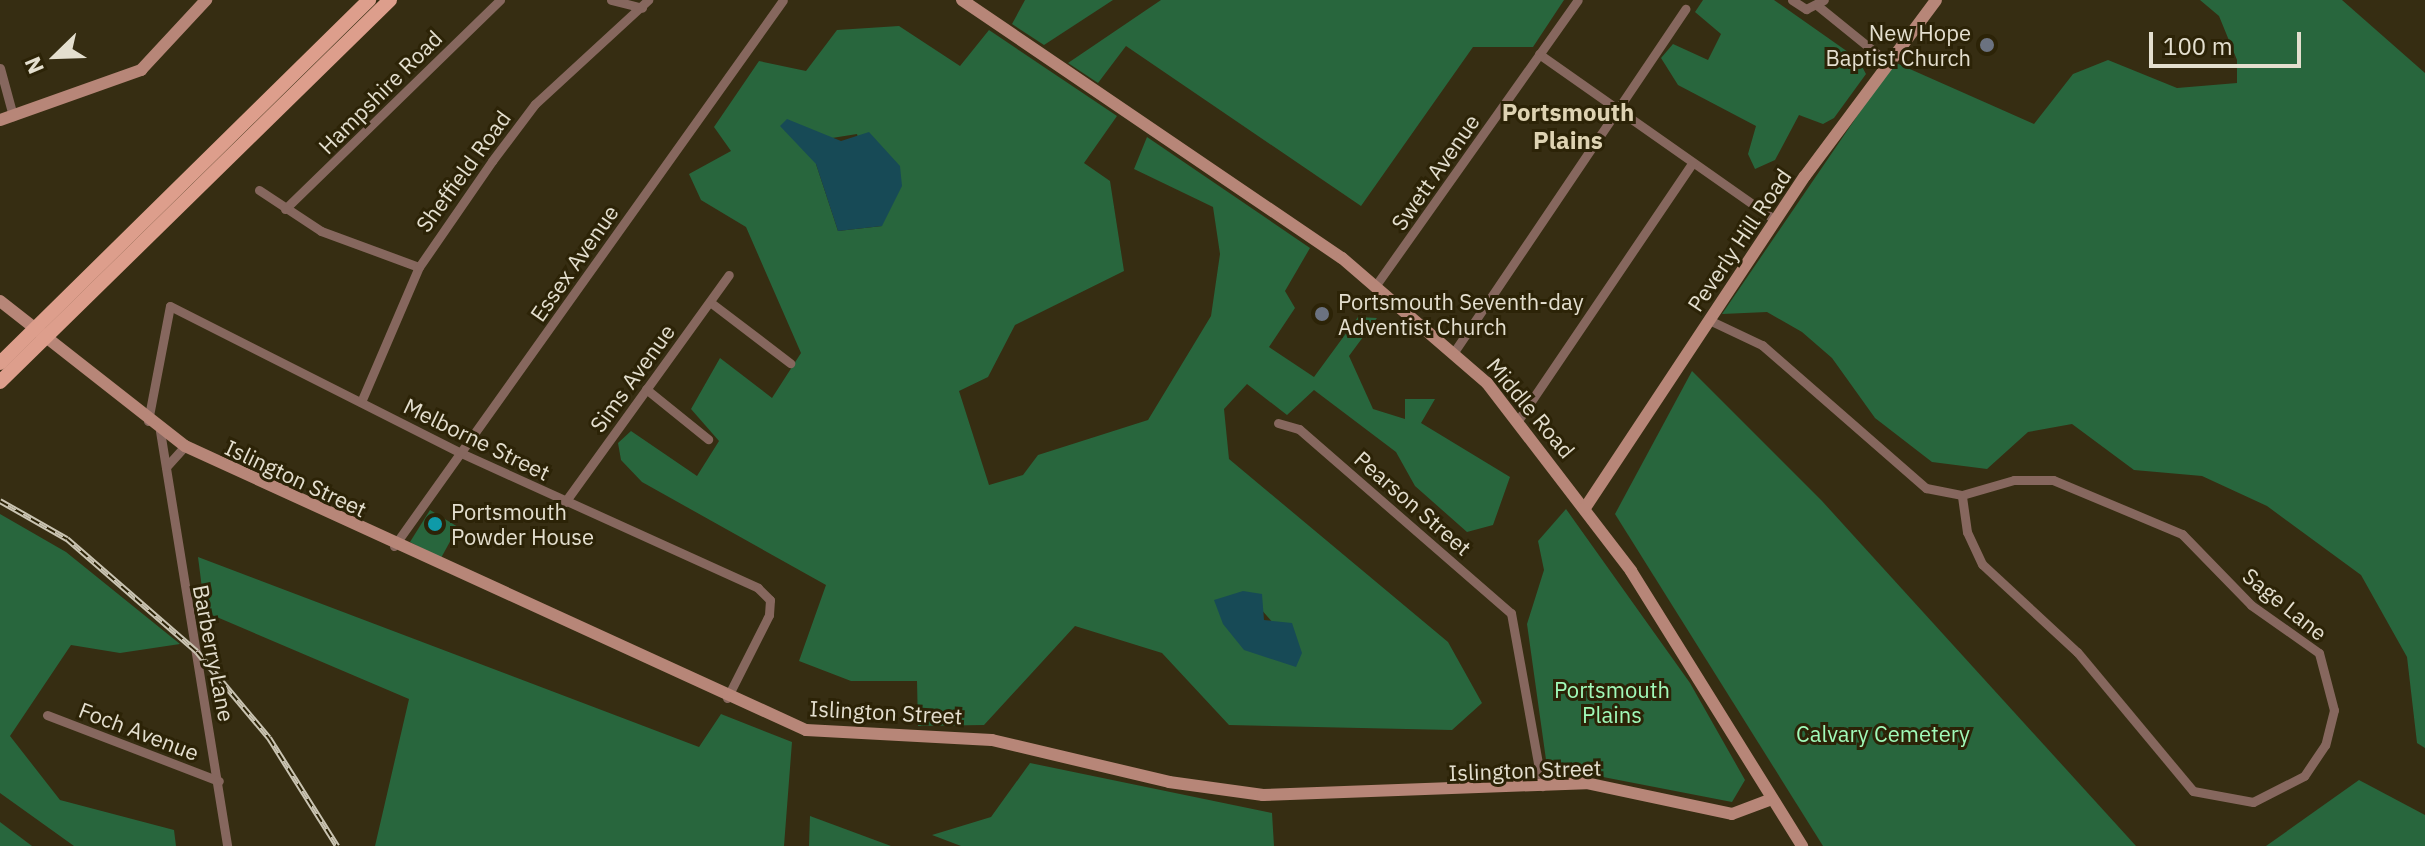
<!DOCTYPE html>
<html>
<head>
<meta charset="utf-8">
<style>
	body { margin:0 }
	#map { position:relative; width:2425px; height:846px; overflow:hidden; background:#362d12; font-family:"IBM Plex Sans",sans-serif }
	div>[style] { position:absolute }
	.green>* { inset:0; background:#28663d }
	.water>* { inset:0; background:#174a56 }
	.street>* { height:9px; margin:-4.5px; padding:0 4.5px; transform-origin:4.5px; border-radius:4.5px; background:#86675e }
	.secondary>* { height:12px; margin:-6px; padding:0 6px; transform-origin:6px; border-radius:6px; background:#b78678 }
	.primary>* { height:14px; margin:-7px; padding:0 7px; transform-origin:7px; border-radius:7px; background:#dd9e8c }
	.rail>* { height:6px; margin-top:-3px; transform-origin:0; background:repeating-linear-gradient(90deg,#2c2307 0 9px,#cac4b2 0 18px); box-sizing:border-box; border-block:2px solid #cac4b2 }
	.dots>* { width:22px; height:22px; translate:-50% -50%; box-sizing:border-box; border:4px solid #2c2307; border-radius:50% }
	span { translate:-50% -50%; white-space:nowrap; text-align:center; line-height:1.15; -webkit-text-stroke:6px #2c2307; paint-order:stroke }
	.poi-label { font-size:22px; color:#e4dfcf }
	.right { translate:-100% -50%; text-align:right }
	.left { translate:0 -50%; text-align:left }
	.street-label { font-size:22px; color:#e4dfcf }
	.park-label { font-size:22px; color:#a1fab9 }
	.neighbourhood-label { font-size:24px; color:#ded3b3; font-weight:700 }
	.north { position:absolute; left:16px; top:16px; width:80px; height:80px; -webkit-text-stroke:6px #2c2307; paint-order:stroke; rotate:247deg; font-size:22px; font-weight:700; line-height:32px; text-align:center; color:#e4dfcf }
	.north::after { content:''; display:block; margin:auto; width:28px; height:36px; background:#e4dfcf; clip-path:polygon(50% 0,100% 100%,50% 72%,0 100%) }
	.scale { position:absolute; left:2149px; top:32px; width:152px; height:36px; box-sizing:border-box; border:4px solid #e4dfcf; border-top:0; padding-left:10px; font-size:24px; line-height:28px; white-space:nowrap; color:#e4dfcf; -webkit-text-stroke:6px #2c2307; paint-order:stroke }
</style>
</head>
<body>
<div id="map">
	<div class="green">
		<i style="clip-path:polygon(1025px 0,1113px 0,1044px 45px,1012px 24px)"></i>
		<i style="clip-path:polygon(1161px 0,1564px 0,1533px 47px,1473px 47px,1361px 206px,1126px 46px,1098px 83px,1068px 63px)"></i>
		<i style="clip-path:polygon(1703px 0,1774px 0,1858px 59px,1866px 74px,1834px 118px,1823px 124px,1799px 115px,1775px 160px,1755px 169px,1748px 154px,1756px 126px,1678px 85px,1661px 58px,1673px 44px,1708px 60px,1721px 34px,1695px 12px)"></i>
		<i style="clip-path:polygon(2200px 0,2342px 0,2425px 73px,2425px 748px,2417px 743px,2407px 657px,2361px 575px,2267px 506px,2202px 476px,2134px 470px,2072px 424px,2028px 432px,1987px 469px,1932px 462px,1875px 418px,1832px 358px,1802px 332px,1767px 312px,1722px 314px,1894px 62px,2034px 124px,2073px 74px,2108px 60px,2177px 88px,2237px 83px,2237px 60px,2219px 16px)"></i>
		<i style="clip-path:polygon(evenodd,899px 26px,960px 66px,989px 30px,1117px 116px,1084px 163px,1110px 181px,1124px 271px,1015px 325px,988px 377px,959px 391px,989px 485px,1023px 475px,1038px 455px,1148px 420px,1211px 316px,1220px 254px,1213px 207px,1134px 169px,1147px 137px,1310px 248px,1285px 291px,1295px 308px,1269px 347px,1314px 377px,1358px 317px,1377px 318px,1349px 356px,1373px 409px,1405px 419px,1405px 399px,1435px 399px,1421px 423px,1510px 477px,1493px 525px,1467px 532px,1415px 486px,1396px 452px,1314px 390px,1287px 415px,1247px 384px,1224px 409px,1229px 459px,1448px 642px,1482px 703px,1452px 730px,1229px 725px,1162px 653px,1075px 626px,984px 725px,918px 726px,917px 681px,851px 681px,799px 661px,826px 585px,642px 482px,621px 460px,618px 443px,631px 431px,697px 476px,719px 441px,691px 409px,720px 358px,772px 398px,801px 353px,746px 227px,701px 200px,689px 174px,731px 151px,714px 127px,759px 61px,806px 71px,837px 30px,899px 26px,857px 134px,882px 226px,838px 231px,816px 164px,832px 138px,857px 134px,899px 26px,1260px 608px,1274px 624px,1223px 624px,1260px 608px)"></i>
		<i style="clip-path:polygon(1692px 371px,1822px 501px,2136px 846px,1823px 846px,1615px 514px)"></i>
		<i style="clip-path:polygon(1566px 509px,1690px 683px,1745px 780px,1732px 802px,1603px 777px,1548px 774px,1527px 624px,1544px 570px,1538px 541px)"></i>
		<i style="clip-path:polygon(430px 510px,458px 527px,441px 558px,410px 542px)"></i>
		<i style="clip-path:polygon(0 514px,66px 552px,180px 644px,120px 653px,71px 645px,10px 736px,60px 800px,174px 830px,176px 846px,74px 846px,0 793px)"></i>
		<i style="clip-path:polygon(198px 557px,699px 747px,721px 714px,792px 742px,784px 846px,375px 846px,409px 699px,205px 612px)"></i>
		<i style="clip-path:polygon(1030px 763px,1272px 813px,1274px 846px,961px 846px,932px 835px,991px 817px)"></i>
		<i style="clip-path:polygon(2359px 780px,2425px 815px,2425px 846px,2266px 846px)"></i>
		<i style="clip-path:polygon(810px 816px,891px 846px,809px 846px)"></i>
		<i style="clip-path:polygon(0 822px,32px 846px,0 846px)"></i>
	</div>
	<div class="water">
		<i style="clip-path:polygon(787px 119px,841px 141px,869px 132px,900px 166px,902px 186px,882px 226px,838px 231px,816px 164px,780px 126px)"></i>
		<i style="clip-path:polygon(1243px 591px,1262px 594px,1264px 620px,1292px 623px,1302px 653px,1296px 667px,1244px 650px,1223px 624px,1214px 600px)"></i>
	</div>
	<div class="street">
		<i style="left:611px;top:0;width:32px;rotate:14deg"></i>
		<i style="left:1792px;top:0;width:17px;rotate:33deg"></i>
		<i style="left:1806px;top:9px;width:20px;rotate:-27deg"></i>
		<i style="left:1818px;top:6px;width:87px;rotate:39deg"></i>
		<i style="left:1539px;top:54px;width:289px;rotate:35.1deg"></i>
		<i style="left:0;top:68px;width:50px;rotate:74.8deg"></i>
		<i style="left:259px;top:190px;width:74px;rotate:33.5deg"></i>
		<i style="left:321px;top:231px;width:104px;rotate:20.2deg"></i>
		<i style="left:285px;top:209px;width:300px;rotate:-44.2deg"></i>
		<i style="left:1376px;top:285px;width:349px;rotate:-54.7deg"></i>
		<i style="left:710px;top:302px;width:101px;rotate:37.3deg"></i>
		<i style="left:1709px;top:320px;width:59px;rotate:25.3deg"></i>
		<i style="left:1762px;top:345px;width:218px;rotate:41.1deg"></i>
		<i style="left:1926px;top:488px;width:37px;rotate:11deg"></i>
		<i style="left:1962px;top:495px;width:54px;rotate:-16.1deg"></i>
		<i style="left:2014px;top:480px;width:39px"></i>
		<i style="left:2053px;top:480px;width:140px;rotate:22.7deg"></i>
		<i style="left:2182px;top:534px;width:99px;rotate:45.8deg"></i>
		<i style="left:2251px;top:605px;width:83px;rotate:35.2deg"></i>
		<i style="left:2319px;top:653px;width:59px;rotate:75.3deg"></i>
		<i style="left:2334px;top:710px;width:36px;rotate:104deg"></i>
		<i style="left:2325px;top:745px;width:37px;rotate:124deg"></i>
		<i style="left:2304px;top:776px;width:57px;rotate:153deg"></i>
		<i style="left:2253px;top:802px;width:61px;rotate:-169.6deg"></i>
		<i style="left:2193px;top:791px;width:181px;rotate:-129.8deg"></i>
		<i style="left:2077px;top:652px;width:129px;rotate:-137.2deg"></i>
		<i style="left:1982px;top:564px;width:35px;rotate:-115deg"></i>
		<i style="left:1967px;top:532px;width:37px;rotate:-98deg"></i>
		<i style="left:1454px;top:352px;width:414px;rotate:-56deg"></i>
		<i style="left:646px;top:389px;width:80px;rotate:38.9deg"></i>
		<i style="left:361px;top:402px;width:147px;rotate:-66.8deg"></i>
		<i style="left:419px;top:267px;width:129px;rotate:-55.4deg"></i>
		<i style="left:492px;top:161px;width:71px;rotate:-53deg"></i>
		<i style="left:535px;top:104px;width:154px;rotate:-42.6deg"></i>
		<i style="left:1519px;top:419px;width:309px;rotate:-55.9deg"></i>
		<i style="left:148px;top:421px;width:117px;rotate:-79.2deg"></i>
		<i style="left:170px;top:306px;width:326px;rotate:26.8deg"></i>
		<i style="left:461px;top:453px;width:326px;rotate:24.4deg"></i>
		<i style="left:758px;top:588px;width:17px;rotate:45deg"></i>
		<i style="left:770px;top:600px;width:15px;rotate:94deg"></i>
		<i style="left:769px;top:615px;width:93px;rotate:116.8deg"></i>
		<i style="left:1278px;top:423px;width:22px;rotate:16deg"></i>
		<i style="left:1299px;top:429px;width:281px;rotate:41deg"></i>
		<i style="left:1511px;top:613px;width:176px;rotate:79.8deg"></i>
		<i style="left:160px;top:431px;width:420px;rotate:80.8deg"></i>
		<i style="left:166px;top:467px;width:28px;rotate:-48deg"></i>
		<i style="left:565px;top:502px;width:280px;rotate:-54.2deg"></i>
		<i style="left:394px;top:546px;width:670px;rotate:-54.53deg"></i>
		<i style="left:47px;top:715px;width:184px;rotate:21deg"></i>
	</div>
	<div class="secondary">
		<i style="left:962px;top:0;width:459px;rotate:34.2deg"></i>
		<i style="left:1342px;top:258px;width:191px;rotate:40.8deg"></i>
		<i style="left:1487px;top:383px;width:237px;rotate:52.5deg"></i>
		<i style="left:1631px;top:571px;width:324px;rotate:58.1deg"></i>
		<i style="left:0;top:120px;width:150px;rotate:-19.5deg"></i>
		<i style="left:141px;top:70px;width:96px;rotate:-47.1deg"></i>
		<i style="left:0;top:301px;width:235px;rotate:38.1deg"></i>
		<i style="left:185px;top:446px;width:683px;rotate:24.58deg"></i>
		<i style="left:806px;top:730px;width:186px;rotate:3.1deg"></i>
		<i style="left:992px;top:740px;width:182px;rotate:13.3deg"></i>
		<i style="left:1169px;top:782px;width:95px;rotate:7.9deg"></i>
		<i style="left:1263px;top:795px;width:323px;rotate:-2.1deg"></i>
		<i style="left:1586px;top:783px;width:149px;rotate:12deg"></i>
		<i style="left:1732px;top:814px;width:43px;rotate:-20.6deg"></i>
		<i style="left:1585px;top:508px;width:398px;rotate:-56.5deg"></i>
		<i style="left:1805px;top:176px;width:219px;rotate:-53.3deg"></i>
	</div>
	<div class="primary">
		<i style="left:0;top:363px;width:518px;rotate:-44.53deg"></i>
		<i style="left:0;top:382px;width:546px;rotate:-44.41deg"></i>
	</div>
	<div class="rail">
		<i style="left:0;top:501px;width:77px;rotate:29.6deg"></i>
		<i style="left:67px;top:539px;width:172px;rotate:41deg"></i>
		<i style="left:197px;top:652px;width:112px;rotate:50.1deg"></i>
		<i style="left:269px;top:738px;width:128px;rotate:57.8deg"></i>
	</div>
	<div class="dots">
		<i style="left:1987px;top:45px;background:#6b7280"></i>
		<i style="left:1322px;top:314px;background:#6b7280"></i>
		<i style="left:435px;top:524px;background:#0f9aa8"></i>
	</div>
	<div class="poi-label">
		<span class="right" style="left:1971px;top:45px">New Hope<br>Baptist Church</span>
		<span class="left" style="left:1338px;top:314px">Portsmouth Seventh-day<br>Adventist Church</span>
		<span class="left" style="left:451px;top:524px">Portsmouth<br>Powder House</span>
	</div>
	<div class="street-label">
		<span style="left:380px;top:92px;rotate:-45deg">Hampshire Road</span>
		<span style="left:463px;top:171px;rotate:-54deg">Sheffield Road</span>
		<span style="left:1435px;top:172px;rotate:-55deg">Swett Avenue</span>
		<span style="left:1739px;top:240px;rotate:-56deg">Peverly Hill Road</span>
		<span style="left:574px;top:263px;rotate:-55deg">Essex Avenue</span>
		<span style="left:632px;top:378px;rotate:-54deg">Sims Avenue</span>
		<span style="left:1531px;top:408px;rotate:50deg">Middle Road</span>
		<span style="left:477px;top:439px;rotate:26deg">Melborne Street</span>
		<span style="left:296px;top:478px;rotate:25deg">Islington Street</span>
		<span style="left:1413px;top:503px;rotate:41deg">Pearson Street</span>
		<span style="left:2285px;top:604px;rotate:39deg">Sage Lane</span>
		<span style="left:214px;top:653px;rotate:79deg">Barberry Lane</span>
		<span style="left:886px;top:712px;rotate:3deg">Islington Street</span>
		<span style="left:139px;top:731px;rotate:21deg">Foch Avenue</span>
		<span style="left:1525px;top:770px;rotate:-2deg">Islington Street</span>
	</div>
	<div class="park-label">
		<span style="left:1612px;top:702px">Portsmouth<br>Plains</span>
		<span style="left:1883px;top:734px">Calvary Cemetery</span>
	</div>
	<div class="neighbourhood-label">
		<span style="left:1568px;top:127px">Portsmouth<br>Plains</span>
	</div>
	<div class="north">N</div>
	<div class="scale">100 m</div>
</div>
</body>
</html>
